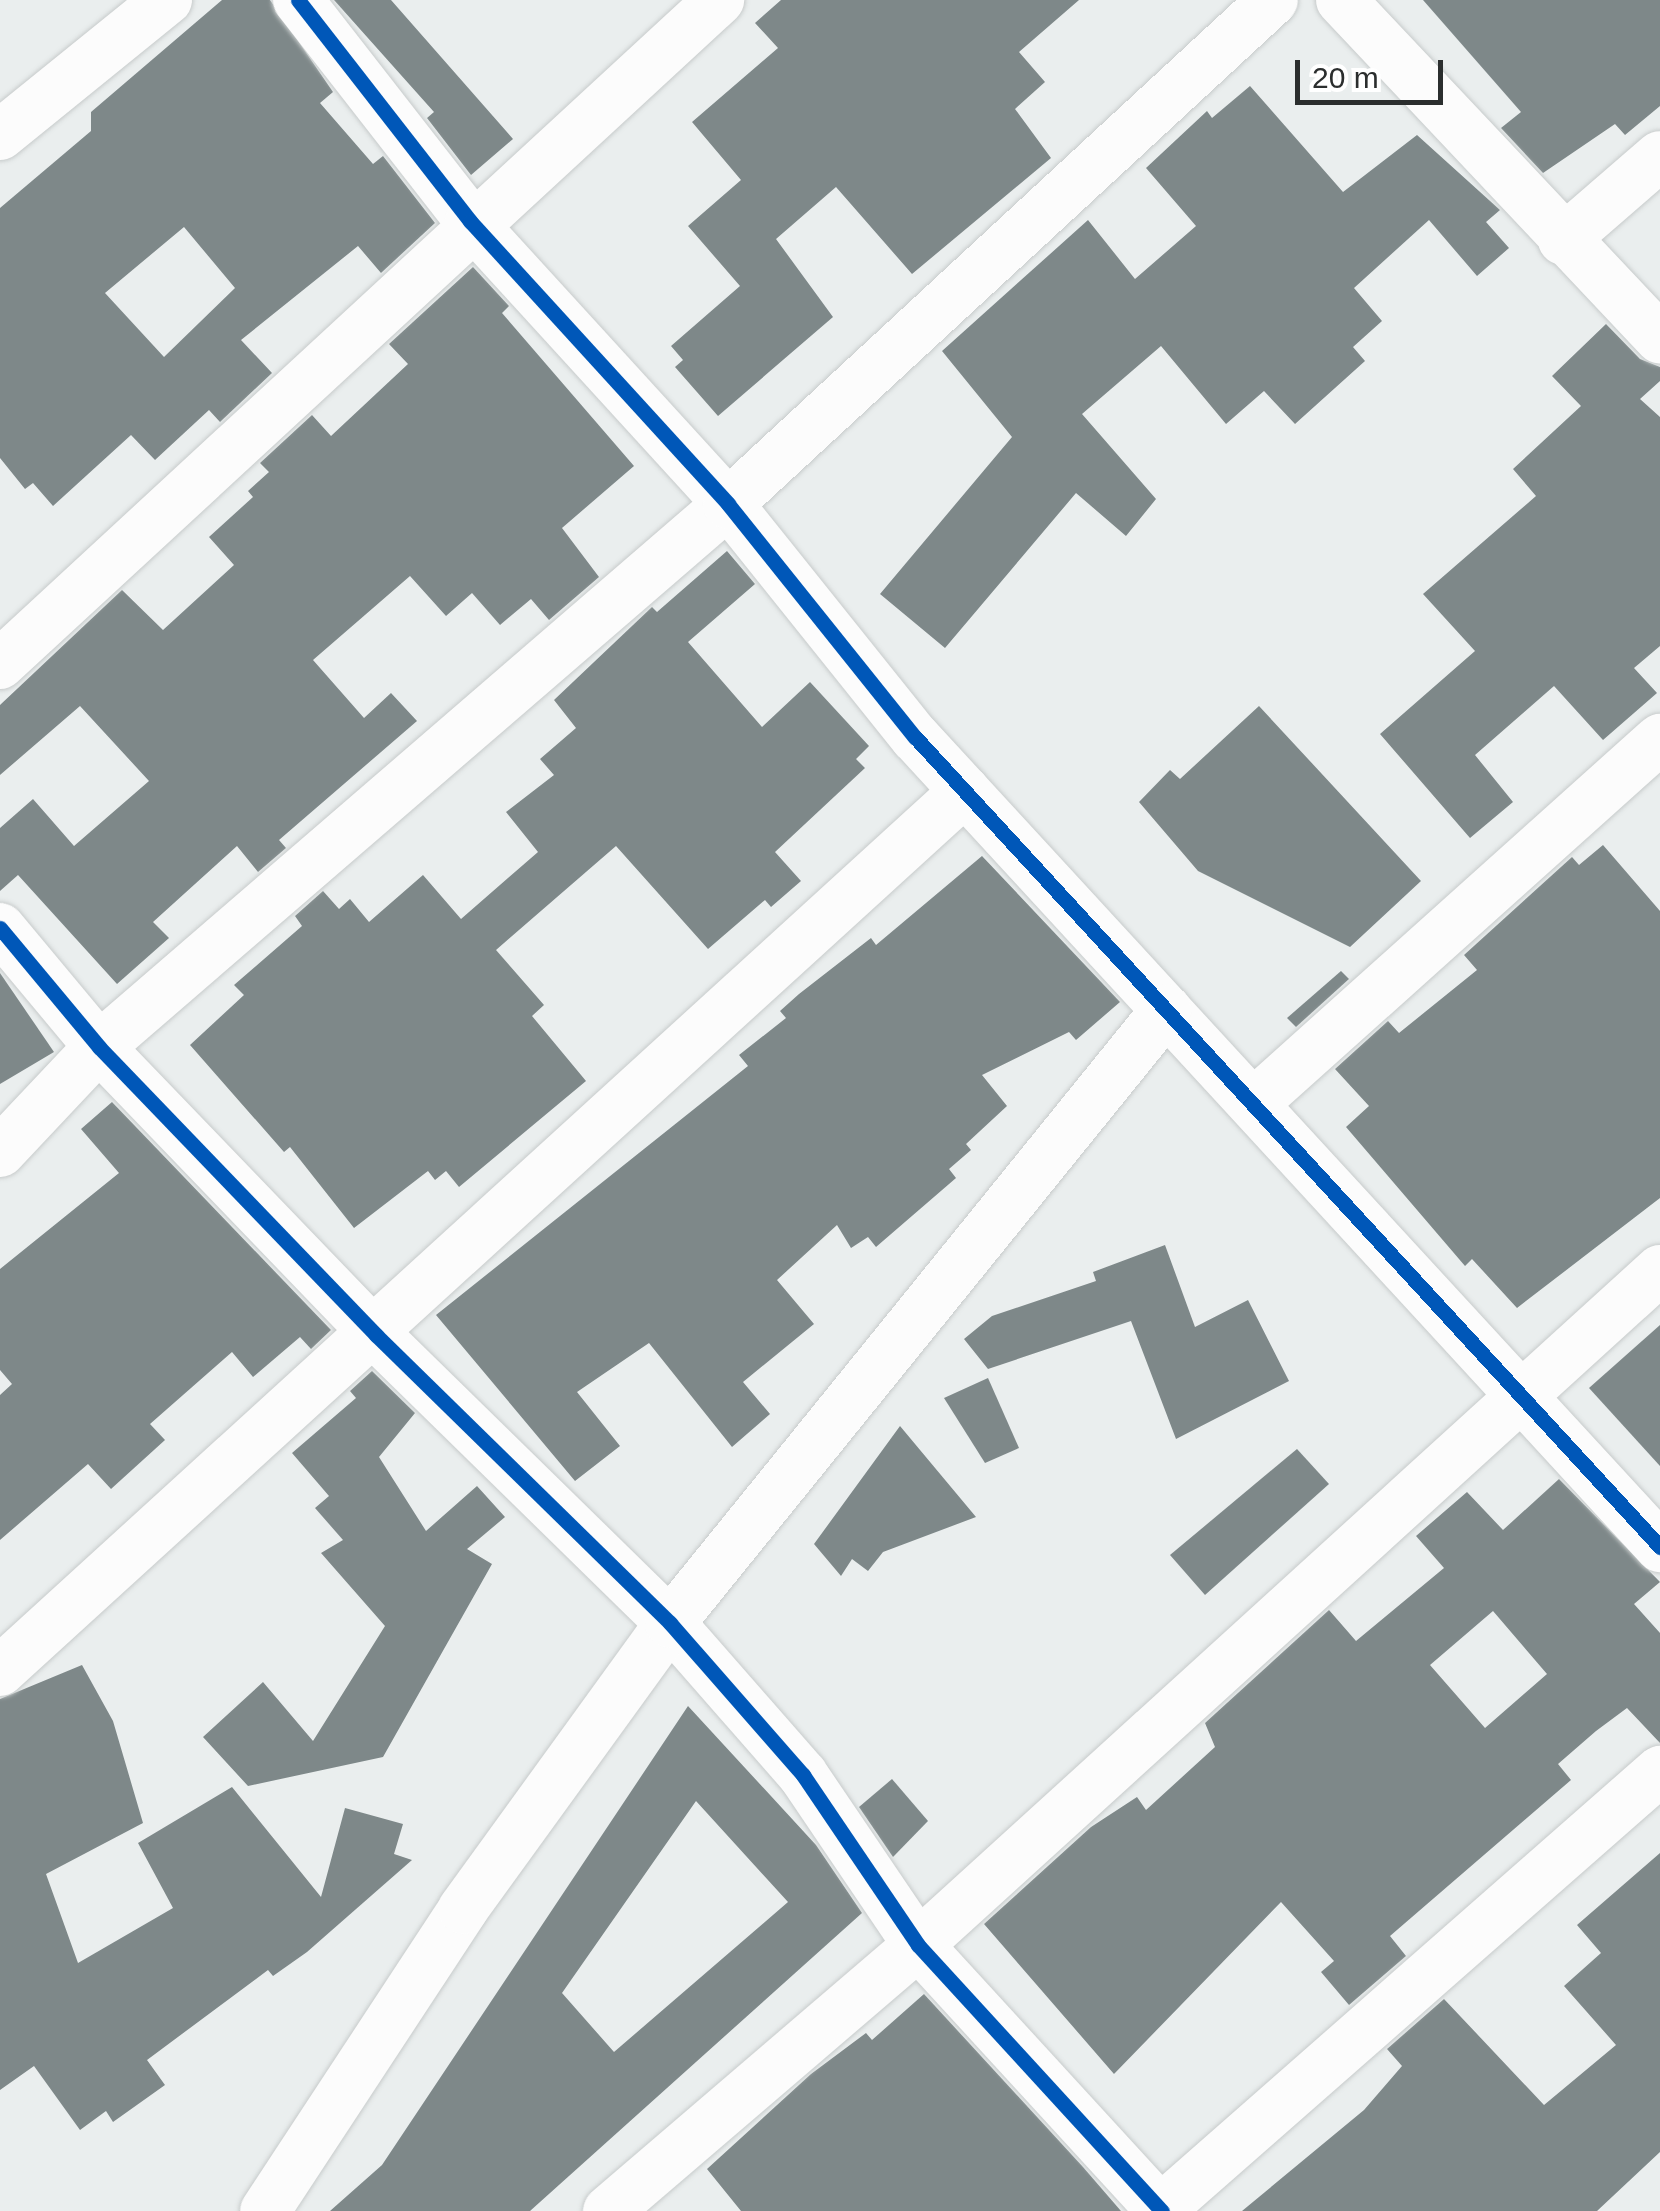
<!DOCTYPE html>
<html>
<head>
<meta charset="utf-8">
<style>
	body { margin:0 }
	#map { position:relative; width:1660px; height:2211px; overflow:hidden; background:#eaeeee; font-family:Helvetica,sans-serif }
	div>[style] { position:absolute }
	.building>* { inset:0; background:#7e8889 }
	.roads { filter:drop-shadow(0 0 2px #c7cbcb) drop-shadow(0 0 2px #c7cbcb) }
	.minor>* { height:50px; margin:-25px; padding:0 25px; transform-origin:25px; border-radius:25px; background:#fcfcfc }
	.cycleway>* { height:15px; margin:-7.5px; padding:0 7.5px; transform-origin:7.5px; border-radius:7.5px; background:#0057b8 }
	span { translate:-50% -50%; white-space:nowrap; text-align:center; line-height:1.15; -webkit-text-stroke:10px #fff; paint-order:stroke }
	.scale { position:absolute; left:1295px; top:60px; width:148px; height:45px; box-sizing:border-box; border:5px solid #2b2e2e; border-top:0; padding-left:12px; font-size:30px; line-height:35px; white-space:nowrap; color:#2b2e2e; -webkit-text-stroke:8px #fff; paint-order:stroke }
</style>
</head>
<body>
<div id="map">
	<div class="building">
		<i style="clip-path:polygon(evenodd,222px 0,270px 0,333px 92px,320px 103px,373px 164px,383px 156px,435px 223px,381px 273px,358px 246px,241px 340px,272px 373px,220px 422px,209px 410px,155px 460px,131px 435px,53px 506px,33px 483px,25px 489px,0 458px,0 208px,91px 131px,91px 112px,222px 0,184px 227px,235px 288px,164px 357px,105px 293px,184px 227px)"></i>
		<i style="clip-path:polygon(334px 0,391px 0,513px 139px,471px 175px,427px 118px,434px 112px)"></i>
		<i style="clip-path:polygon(781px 0,1079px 0,1019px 52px,1045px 82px,1015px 109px,1051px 158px,912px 274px,836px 187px,776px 239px,833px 317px,718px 416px,675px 367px,683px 360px,671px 346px,740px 286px,688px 226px,741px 180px,692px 122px,778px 48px,755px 23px)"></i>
		<i style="clip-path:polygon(1423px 0,1660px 0,1660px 106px,1625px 135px,1615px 124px,1543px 173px,1501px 128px,1521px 112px)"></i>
		<i style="clip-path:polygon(1250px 86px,1343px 192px,1417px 135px,1500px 210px,1486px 222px,1509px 248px,1477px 276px,1429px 220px,1354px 288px,1382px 321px,1353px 347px,1365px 361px,1295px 424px,1264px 391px,1226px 424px,1161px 346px,1082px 414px,1156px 499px,1126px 536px,1076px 493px,945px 648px,880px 594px,1012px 437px,942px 351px,1088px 220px,1135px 279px,1196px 226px,1146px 168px,1207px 111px,1212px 118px)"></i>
		<i style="clip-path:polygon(473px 267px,509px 306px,502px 313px,634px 466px,562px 528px,599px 577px,549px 620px,531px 599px,500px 625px,472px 593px,446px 616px,410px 576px,313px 660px,364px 718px,391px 693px,417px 721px,279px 840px,286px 848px,258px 872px,237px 846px,153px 922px,169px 938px,117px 984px,18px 875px,0 891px,0 828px,33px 799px,74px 846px,149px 781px,80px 706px,0 775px,0 705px,122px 590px,163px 630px,234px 565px,209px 537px,253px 497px,248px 491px,269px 472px,260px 463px,312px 415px,331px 436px,408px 364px,389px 344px)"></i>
		<i style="clip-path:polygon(1606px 324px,1640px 359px,1660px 367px,1660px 381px,1640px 399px,1660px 417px,1660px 646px,1634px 668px,1657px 693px,1603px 740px,1554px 686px,1475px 755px,1513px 802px,1470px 838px,1380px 734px,1475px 651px,1423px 594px,1536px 496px,1513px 469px,1581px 406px,1552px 376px)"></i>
		<i style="clip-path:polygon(727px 551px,755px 584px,688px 642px,762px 727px,810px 682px,869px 746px,856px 759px,865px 768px,775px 852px,801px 881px,771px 907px,765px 900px,708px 949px,616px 846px,496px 950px,544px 1005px,532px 1016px,586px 1081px,459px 1187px,446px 1171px,435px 1180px,428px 1171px,354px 1228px,290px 1147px,284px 1152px,190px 1045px,244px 995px,234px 985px,302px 926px,295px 916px,323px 891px,339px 909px,350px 899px,369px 922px,423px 875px,461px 919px,538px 852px,506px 812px,554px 775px,540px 759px,576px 728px,554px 700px,652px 607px,657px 612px)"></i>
		<i style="clip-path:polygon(1259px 706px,1421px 881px,1350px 947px,1198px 871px,1139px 802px,1170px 770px,1180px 779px)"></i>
		<i style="clip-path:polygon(1603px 845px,1660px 911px,1660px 1198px,1517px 1308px,1472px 1259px,1465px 1266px,1346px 1127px,1369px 1106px,1335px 1069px,1388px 1021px,1399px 1033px,1477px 970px,1464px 955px,1572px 857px,1579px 865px)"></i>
		<i style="clip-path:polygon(982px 856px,1120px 1002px,1076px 1040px,1069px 1032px,982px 1075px,1007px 1106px,966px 1144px,971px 1150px,949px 1169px,956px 1178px,876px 1247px,868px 1237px,851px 1248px,837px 1225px,777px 1280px,814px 1324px,743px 1382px,770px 1414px,732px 1447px,649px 1343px,577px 1392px,620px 1446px,575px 1481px,436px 1315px,748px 1066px,739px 1055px,786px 1018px,780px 1011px,799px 994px,871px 938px,876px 945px)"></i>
		<i style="clip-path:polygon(1341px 971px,1349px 979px,1296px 1027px,1287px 1018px)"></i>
		<i style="clip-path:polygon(0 973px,54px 1052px,0 1084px)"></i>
		<i style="clip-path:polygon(112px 1102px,331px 1330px,311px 1349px,300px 1337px,253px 1377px,232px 1352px,150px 1424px,165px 1440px,111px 1489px,88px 1464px,0 1540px,0 1395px,12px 1384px,0 1370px,0 1269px,119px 1173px,81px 1129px)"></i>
		<i style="clip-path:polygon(1165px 1245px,1195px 1327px,1248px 1300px,1289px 1381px,1176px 1439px,1131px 1321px,988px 1369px,964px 1339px,992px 1316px,1096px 1281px,1093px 1272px)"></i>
		<i style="clip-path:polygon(1660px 1325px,1660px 1466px,1589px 1388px)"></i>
		<i style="clip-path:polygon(372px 1371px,415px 1413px,379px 1457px,426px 1531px,477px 1486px,505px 1517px,467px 1549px,492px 1564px,383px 1757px,248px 1786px,203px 1737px,263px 1682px,313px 1741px,385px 1626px,321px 1553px,343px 1540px,315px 1508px,329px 1496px,292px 1453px,356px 1398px,350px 1391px)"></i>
		<i style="clip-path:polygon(988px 1378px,1019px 1448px,985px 1463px,944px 1398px)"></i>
		<i style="clip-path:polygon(900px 1426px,976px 1517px,883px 1552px,868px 1571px,852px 1559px,841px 1576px,814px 1544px)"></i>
		<i style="clip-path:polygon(1297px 1449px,1329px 1484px,1205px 1595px,1170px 1555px)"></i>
		<i style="clip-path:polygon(evenodd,1559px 1479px,1660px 1582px,1634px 1604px,1660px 1633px,1660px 1743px,1627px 1708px,1596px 1731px,1558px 1764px,1571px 1780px,1390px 1936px,1406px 1956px,1349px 2005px,1321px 1972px,1334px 1961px,1281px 1902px,1114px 2074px,984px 1924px,1091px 1827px,1137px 1797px,1146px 1810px,1215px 1747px,1205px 1723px,1329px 1610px,1356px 1641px,1444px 1568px,1416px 1536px,1467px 1492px,1503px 1530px,1559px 1479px,1493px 1611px,1547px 1674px,1485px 1728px,1430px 1665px,1493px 1611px)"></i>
		<i style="clip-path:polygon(82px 1665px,113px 1721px,143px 1823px,46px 1874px,78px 1963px,173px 1908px,138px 1843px,232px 1787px,321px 1897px,345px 1808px,403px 1824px,394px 1854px,412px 1860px,307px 1952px,273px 1976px,268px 1970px,147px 2060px,165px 2085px,113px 2122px,106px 2111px,80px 2130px,34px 2066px,0 2090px,0 1699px)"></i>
		<i style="clip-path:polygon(evenodd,688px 1706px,816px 1845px,862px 1913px,530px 2211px,330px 2211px,382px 2165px,688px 1706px,696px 1801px,788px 1902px,614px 2052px,562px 1993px,696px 1801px)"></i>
		<i style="clip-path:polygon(892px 1779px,928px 1821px,893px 1857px,859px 1807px)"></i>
		<i style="clip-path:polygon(1660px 1853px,1660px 2152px,1597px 2211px,1242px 2211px,1364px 2110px,1402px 2066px,1387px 2049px,1444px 1999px,1544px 2105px,1616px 2045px,1564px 1986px,1601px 1953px,1577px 1925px)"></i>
		<i style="clip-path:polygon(924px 1994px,1083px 2167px,1121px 2211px,741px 2211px,707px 2169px,811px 2074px,866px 2033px,872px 2040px)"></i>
	</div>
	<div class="roads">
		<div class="minor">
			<i style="left:298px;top:0;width:280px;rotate:52.1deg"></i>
			<i style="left:470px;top:221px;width:383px;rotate:47.6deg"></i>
			<i style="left:728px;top:504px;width:299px;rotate:51.3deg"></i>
			<i style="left:915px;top:737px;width:1101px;rotate:47.39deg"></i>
			<i style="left:1341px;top:0;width:465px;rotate:46.7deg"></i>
			<i style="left:0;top:135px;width:215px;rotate:-39deg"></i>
			<i style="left:1563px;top:240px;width:128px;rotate:-40.9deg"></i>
			<i style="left:0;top:664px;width:979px;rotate:-42.72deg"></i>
			<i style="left:0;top:928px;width:155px;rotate:50.2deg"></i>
			<i style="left:99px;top:1047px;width:400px;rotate:46.1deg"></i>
			<i style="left:376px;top:1335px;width:412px;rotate:44.4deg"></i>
			<i style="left:670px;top:1623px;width:202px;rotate:48.8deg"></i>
			<i style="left:803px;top:1775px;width:205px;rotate:55.9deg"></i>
			<i style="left:918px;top:1945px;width:361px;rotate:47.5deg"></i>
			<i style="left:1253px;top:1104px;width:547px;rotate:-41.89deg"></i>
			<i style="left:0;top:1152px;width:144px;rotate:-46.7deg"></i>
			<i style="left:99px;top:1047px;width:831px;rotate:-40.8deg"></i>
			<i style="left:728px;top:504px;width:742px;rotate:-42.76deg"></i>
			<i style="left:0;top:1671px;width:1306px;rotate:-42.36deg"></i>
			<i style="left:265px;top:2211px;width:361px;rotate:-56.7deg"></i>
			<i style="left:463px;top:1909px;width:353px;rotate:-54.1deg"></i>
			<i style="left:670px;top:1623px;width:789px;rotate:-51.02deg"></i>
			<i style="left:608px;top:2211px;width:408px;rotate:-40.6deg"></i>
			<i style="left:918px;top:1945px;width:1003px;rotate:-42.29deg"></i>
			<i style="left:1159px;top:2211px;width:667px;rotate:-41.29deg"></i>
		</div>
	</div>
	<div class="cycleway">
		<i style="left:298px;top:0;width:280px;rotate:52.1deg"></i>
		<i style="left:470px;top:221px;width:383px;rotate:47.6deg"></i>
		<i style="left:728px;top:504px;width:299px;rotate:51.3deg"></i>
		<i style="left:915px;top:737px;width:1101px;rotate:47.39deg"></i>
		<i style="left:0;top:928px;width:155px;rotate:50.2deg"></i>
		<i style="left:99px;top:1047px;width:400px;rotate:46.1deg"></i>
		<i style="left:376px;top:1335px;width:412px;rotate:44.4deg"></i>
		<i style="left:670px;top:1623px;width:202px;rotate:48.8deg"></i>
		<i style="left:803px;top:1775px;width:205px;rotate:55.9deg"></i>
		<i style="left:918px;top:1945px;width:361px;rotate:47.5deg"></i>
	</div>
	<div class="scale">20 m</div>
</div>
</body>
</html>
